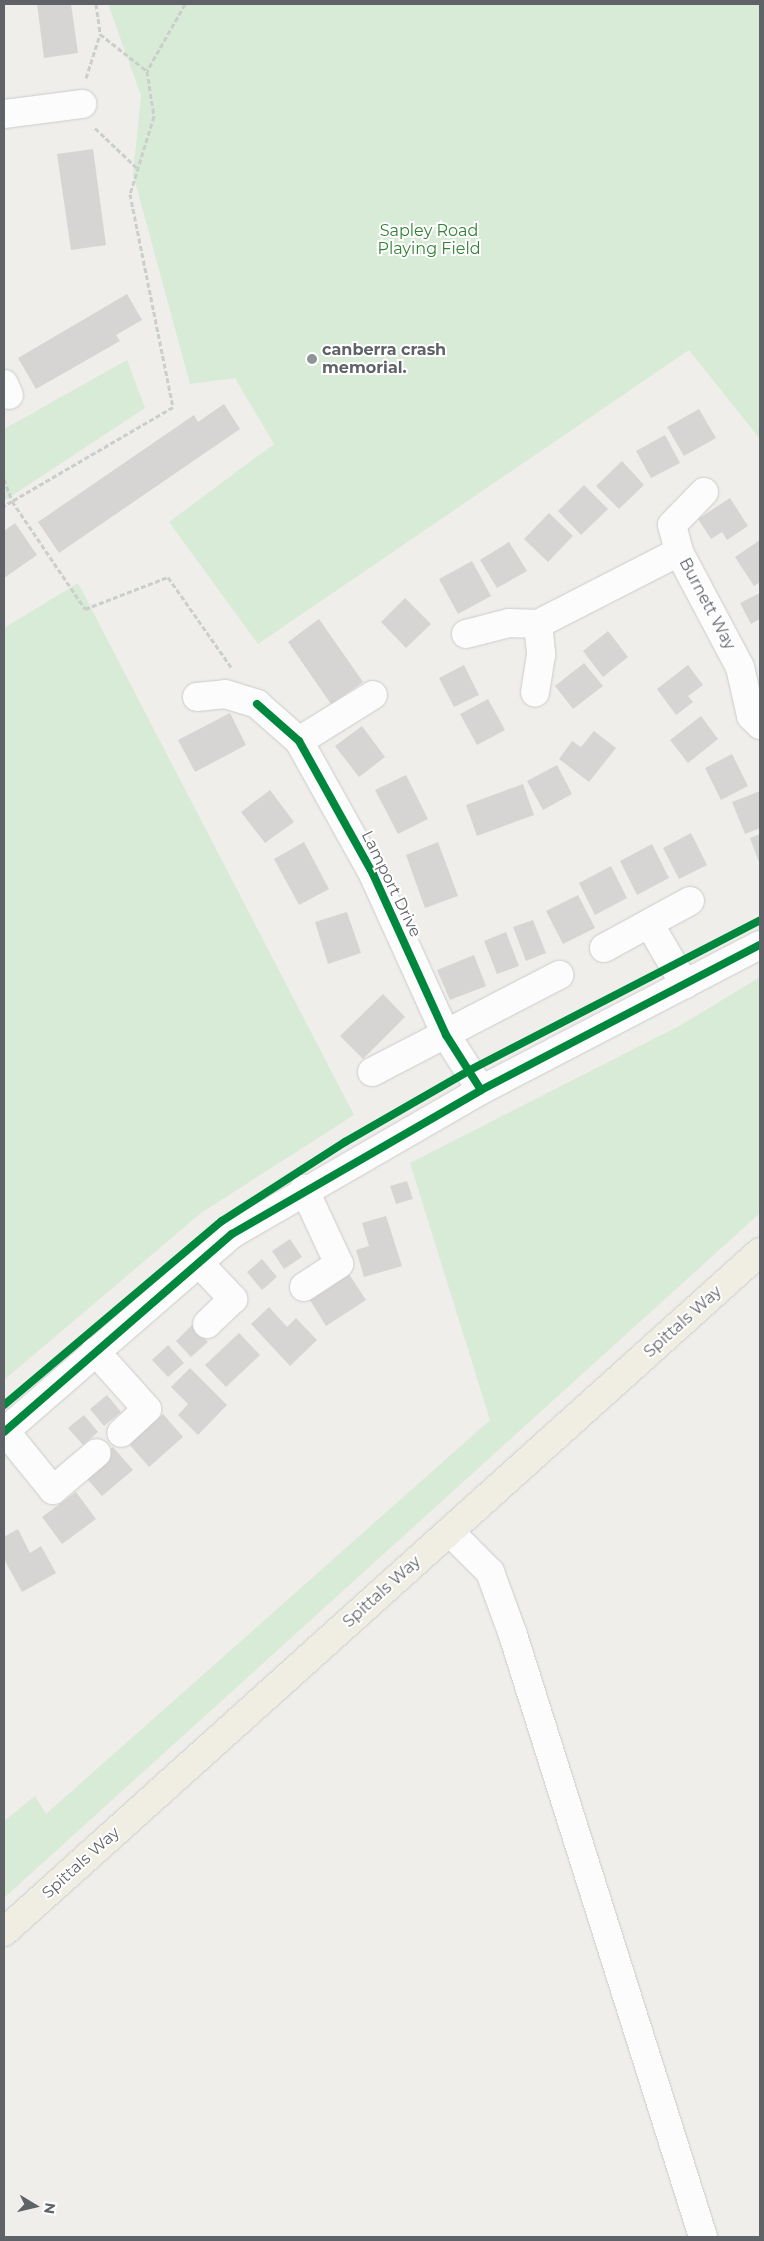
<!DOCTYPE html>
<html>
<head>
<meta charset="utf-8">
<style>
	body { margin:0 }
	#map { position:relative; width:764px; height:2241px; overflow:hidden; background:#efeeea; font-family:Montserrat,sans-serif }
	div>[style] { position:absolute }
	.green>* { inset:0; background:#d8ebd6 }
	.building>* { inset:0; background:#d6d5d3 }
	.path>* { height:3px; margin-top:-1.5px; transform-origin:0; background:repeating-linear-gradient(90deg,#cacfcc 0 5px,transparent 0 7.5px) }
	.roads { filter:drop-shadow(0 0 1px #cbcccc) drop-shadow(0 0 1px #cbcccc) }
	.minor>* { height:28px; margin:-14px; padding:0 14px; transform-origin:14px; border-radius:14px; background:#fdfcfc }
	.highway>* { height:28px; margin:-14px; padding:0 14px; transform-origin:14px; border-radius:14px; background:#f0ede3 }
	.cycleway>* { height:8px; margin:-4px; padding:0 4px; transform-origin:4px; border-radius:4px; background:#00873e }
	.dots>* { width:14px; height:14px; translate:-50% -50%; box-sizing:border-box; border:2px solid #fff; border-radius:50% }
	span { translate:-50% -50%; white-space:nowrap; text-align:center; line-height:1.15; -webkit-text-stroke:4px #fff; paint-order:stroke }
	.park-label { font-size:16px; color:#348238 }
	.poi-label { font-size:16px; color:#5f6368; font-weight:700 }
	.left { translate:0 -50%; text-align:left }
	.street-label { font-size:16px; color:#5f6368 }
	.frame { position:absolute; inset:0; border:5px solid #5f6368; pointer-events:none }
	.north { position:absolute; left:10px; top:2181px; width:50px; height:50px; -webkit-text-stroke:4px #fff; paint-order:stroke; rotate:99deg; font-size:14px; font-weight:700; line-height:20px; text-align:center; color:#5f6368 }
	.north::after { content:''; display:block; margin:auto; width:18px; height:22px; background:#5f6368; clip-path:polygon(50% 0,100% 100%,50% 72%,0 100%) }
</style>
</head>
<body>
<div id="map">
	<div class="green">
		<i style="clip-path:polygon(108px 4px,760px 4px,760px 439px,689px 350px,258px 644px,169px 522px,274px 444px,235px 378px,190px 384px,133px 174px,141px 96px)"></i>
		<i style="clip-path:polygon(127px 360px,145px 408px,4px 501px,4px 429px)"></i>
		<i style="clip-path:polygon(78px 583px,354px 1115px,201px 1213px,4px 1380px,4px 628px)"></i>
		<i style="clip-path:polygon(760px 977px,760px 1213px,4px 1898px,4px 1821px,35px 1796px,46px 1814px,490px 1420px,410px 1163px,681px 1025px)"></i>
	</div>
	<div class="building">
		<i style="clip-path:polygon(37px 4px,71px 4px,78px 53px,44px 58px)"></i>
		<i style="clip-path:polygon(93px 149px,106px 245px,71px 250px,57px 154px)"></i>
		<i style="clip-path:polygon(127px 294px,142px 320px,116px 335px,120px 341px,36px 389px,18px 358px)"></i>
		<i style="clip-path:polygon(224px 404px,240px 429px,59px 553px,38px 522px,194px 415px,198px 422px)"></i>
		<i style="clip-path:polygon(699px 409px,716px 438px,684px 456px,667px 427px)"></i>
		<i style="clip-path:polygon(665px 435px,680px 463px,651px 478px,636px 451px)"></i>
		<i style="clip-path:polygon(622px 461px,644px 485px,619px 509px,596px 486px)"></i>
		<i style="clip-path:polygon(584px 485px,608px 509px,581px 535px,558px 511px)"></i>
		<i style="clip-path:polygon(730px 498px,748px 526px,727px 540px,722px 532px,711px 539px,698px 519px)"></i>
		<i style="clip-path:polygon(549px 513px,573px 536px,548px 562px,524px 539px)"></i>
		<i style="clip-path:polygon(15px 523px,37px 555px,4px 578px,4px 531px)"></i>
		<i style="clip-path:polygon(760px 540px,760px 582px,754px 586px,735px 557px)"></i>
		<i style="clip-path:polygon(509px 542px,527px 571px,497px 588px,480px 560px)"></i>
		<i style="clip-path:polygon(472px 561px,491px 596px,458px 614px,439px 579px)"></i>
		<i style="clip-path:polygon(760px 593px,760px 619px,751px 624px,740px 603px)"></i>
		<i style="clip-path:polygon(405px 598px,431px 624px,406px 648px,381px 622px)"></i>
		<i style="clip-path:polygon(319px 619px,363px 682px,331px 704px,288px 642px)"></i>
		<i style="clip-path:polygon(608px 631px,628px 657px,603px 677px,583px 651px)"></i>
		<i style="clip-path:polygon(584px 663px,603px 686px,573px 709px,555px 686px)"></i>
		<i style="clip-path:polygon(464px 665px,479px 695px,454px 707px,439px 678px)"></i>
		<i style="clip-path:polygon(688px 665px,703px 685px,688px 696px,693px 702px,676px 715px,657px 689px)"></i>
		<i style="clip-path:polygon(488px 699px,505px 730px,477px 745px,460px 714px)"></i>
		<i style="clip-path:polygon(230px 713px,246px 745px,195px 772px,178px 740px)"></i>
		<i style="clip-path:polygon(701px 716px,718px 739px,688px 763px,670px 740px)"></i>
		<i style="clip-path:polygon(362px 726px,385px 757px,359px 777px,335px 746px)"></i>
		<i style="clip-path:polygon(594px 731px,616px 748px,589px 782px,559px 759px,572px 741px,581px 747px)"></i>
		<i style="clip-path:polygon(732px 754px,748px 786px,721px 800px,705px 768px)"></i>
		<i style="clip-path:polygon(557px 765px,572px 794px,543px 810px,527px 781px)"></i>
		<i style="clip-path:polygon(406px 775px,428px 819px,398px 834px,375px 790px)"></i>
		<i style="clip-path:polygon(523px 784px,534px 815px,477px 836px,466px 805px)"></i>
		<i style="clip-path:polygon(270px 790px,294px 822px,265px 843px,241px 812px)"></i>
		<i style="clip-path:polygon(760px 791px,760px 828px,745px 834px,732px 802px)"></i>
		<i style="clip-path:polygon(691px 833px,707px 865px,679px 879px,663px 848px)"></i>
		<i style="clip-path:polygon(760px 834px,760px 865px,750px 838px)"></i>
		<i style="clip-path:polygon(304px 842px,329px 889px,299px 905px,274px 859px)"></i>
		<i style="clip-path:polygon(438px 842px,458px 896px,425px 908px,406px 855px)"></i>
		<i style="clip-path:polygon(652px 844px,669px 878px,637px 895px,620px 861px)"></i>
		<i style="clip-path:polygon(611px 866px,627px 898px,595px 915px,579px 883px)"></i>
		<i style="clip-path:polygon(578px 895px,595px 928px,563px 944px,546px 911px)"></i>
		<i style="clip-path:polygon(347px 912px,361px 953px,328px 964px,315px 922px)"></i>
		<i style="clip-path:polygon(533px 920px,546px 953px,526px 961px,513px 927px)"></i>
		<i style="clip-path:polygon(506px 932px,519px 966px,497px 974px,484px 941px)"></i>
		<i style="clip-path:polygon(474px 955px,486px 986px,450px 1000px,437px 970px)"></i>
		<i style="clip-path:polygon(383px 994px,405px 1017px,363px 1059px,340px 1036px)"></i>
		<i style="clip-path:polygon(407px 1181px,413px 1199px,396px 1204px,390px 1186px)"></i>
		<i style="clip-path:polygon(386px 1216px,402px 1266px,364px 1277px,356px 1250px,369px 1246px,362px 1223px)"></i>
		<i style="clip-path:polygon(290px 1239px,302px 1257px,284px 1269px,272px 1251px)"></i>
		<i style="clip-path:polygon(262px 1259px,277px 1277px,262px 1290px,247px 1272px)"></i>
		<i style="clip-path:polygon(347px 1271px,366px 1300px,326px 1326px,308px 1297px)"></i>
		<i style="clip-path:polygon(269px 1307px,287px 1327px,296px 1318px,317px 1340px,290px 1366px,251px 1324px)"></i>
		<i style="clip-path:polygon(192px 1325px,208px 1342px,191px 1357px,176px 1341px)"></i>
		<i style="clip-path:polygon(239px 1333px,260px 1355px,226px 1387px,205px 1365px)"></i>
		<i style="clip-path:polygon(168px 1345px,184px 1363px,168px 1377px,152px 1360px)"></i>
		<i style="clip-path:polygon(190px 1368px,227px 1405px,198px 1435px,178px 1415px,188px 1404px,171px 1387px)"></i>
		<i style="clip-path:polygon(107px 1395px,121px 1412px,104px 1426px,90px 1409px)"></i>
		<i style="clip-path:polygon(163px 1414px,183px 1437px,149px 1467px,129px 1444px)"></i>
		<i style="clip-path:polygon(84px 1415px,98px 1432px,83px 1445px,68px 1428px)"></i>
		<i style="clip-path:polygon(113px 1447px,133px 1470px,102px 1496px,82px 1473px)"></i>
		<i style="clip-path:polygon(76px 1492px,96px 1519px,62px 1544px,42px 1517px)"></i>
		<i style="clip-path:polygon(18px 1529px,30px 1553px,41px 1546px,56px 1573px,22px 1592px,4px 1559px,4px 1537px)"></i>
	</div>
	<div class="path">
		<i style="left:96px;top:4px;width:30px;rotate:82deg"></i>
		<i style="left:100px;top:34px;width:60px;rotate:38.2deg"></i>
		<i style="left:185px;top:4px;width:77px;rotate:119.6deg"></i>
		<i style="left:147px;top:71px;width:46px;rotate:81.2deg"></i>
		<i style="left:154px;top:116px;width:82px;rotate:107.1deg"></i>
		<i style="left:130px;top:194px;width:217px;rotate:78.6deg"></i>
		<i style="left:173px;top:407px;width:186px;rotate:149.7deg"></i>
		<i style="left:12px;top:501px;width:130px;rotate:55.9deg"></i>
		<i style="left:85px;top:609px;width:89px;rotate:-21.1deg"></i>
		<i style="left:168px;top:577px;width:110px;rotate:55deg"></i>
		<i style="left:86px;top:78px;width:46px;rotate:-72.3deg"></i>
		<i style="left:95px;top:128px;width:59px;rotate:43.6deg"></i>
		<i style="left:4px;top:479px;width:23px;rotate:70deg"></i>
		<i style="left:12px;top:501px;width:9px;rotate:148deg"></i>
	</div>
	<div class="roads">
		<div class="minor">
			<i style="left:4px;top:114px;width:79px;rotate:-7.3deg"></i>
			<i style="left:4px;top:384px;width:12px;rotate:66deg"></i>
			<i style="left:704px;top:492px;width:46px;rotate:134.1deg"></i>
			<i style="left:672px;top:525px;width:28px;rotate:75deg"></i>
			<i style="left:679px;top:552px;width:130px;rotate:62.1deg"></i>
			<i style="left:740px;top:667px;width:50px;rotate:77.3deg"></i>
			<i style="left:751px;top:716px;width:13px;rotate:45deg"></i>
			<i style="left:538px;top:624px;width:158px;rotate:-27.1deg"></i>
			<i style="left:466px;top:634px;width:44px;rotate:-14.3deg"></i>
			<i style="left:509px;top:623px;width:29px;rotate:2deg"></i>
			<i style="left:538px;top:624px;width:31px;rotate:84deg"></i>
			<i style="left:541px;top:655px;width:38px;rotate:99deg"></i>
			<i style="left:197px;top:697px;width:28px;rotate:-6deg"></i>
			<i style="left:225px;top:694px;width:34px;rotate:17deg"></i>
			<i style="left:257px;top:704px;width:56px;rotate:41.4deg"></i>
			<i style="left:299px;top:741px;width:152px;rotate:60.9deg"></i>
			<i style="left:373px;top:874px;width:177px;rotate:65.6deg"></i>
			<i style="left:446px;top:1035px;width:65px;rotate:57.5deg"></i>
			<i style="left:299px;top:741px;width:87px;rotate:-31.9deg"></i>
			<i style="left:650px;top:925px;width:69px;rotate:59.7deg"></i>
			<i style="left:604px;top:948px;width:98px;rotate:-28.7deg"></i>
			<i style="left:372px;top:1072px;width:211px;rotate:-27.4deg"></i>
			<i style="left:199px;top:1263px;width:50px;rotate:46.6deg"></i>
			<i style="left:233px;top:1299px;width:36px;rotate:136deg"></i>
			<i style="left:304px;top:1287px;width:42px;rotate:-33.3deg"></i>
			<i style="left:339px;top:1264px;width:83px;rotate:-115deg"></i>
			<i style="left:95px;top:1351px;width:78px;rotate:48.1deg"></i>
			<i style="left:147px;top:1409px;width:35px;rotate:137deg"></i>
			<i style="left:5px;top:1431px;width:76px;rotate:50.9deg"></i>
			<i style="left:53px;top:1490px;width:57px;rotate:-40.1deg"></i>
			<i style="left:4px;top:1432px;width:302px;rotate:-41deg"></i>
			<i style="left:232px;top:1234px;width:288px;rotate:-30deg"></i>
			<i style="left:481px;top:1090px;width:314px;rotate:-27.5deg"></i>
			<i style="left:450px;top:1532px;width:57px;rotate:45deg"></i>
			<i style="left:490px;top:1572px;width:67px;rotate:69.9deg"></i>
			<i style="left:513px;top:1635px;width:631px;rotate:72.48deg"></i>
		</div>
		<div class="highway">
			<i style="left:4px;top:1932px;width:1017px;rotate:-41.97deg"></i>
		</div>
	</div>
	<div class="cycleway">
		<i style="left:257px;top:704px;width:56px;rotate:41.4deg"></i>
		<i style="left:299px;top:741px;width:152px;rotate:60.9deg"></i>
		<i style="left:373px;top:874px;width:177px;rotate:65.6deg"></i>
		<i style="left:446px;top:1035px;width:65px;rotate:57.5deg"></i>
		<i style="left:4px;top:1405px;width:285px;rotate:-40.2deg"></i>
		<i style="left:222px;top:1221px;width:146px;rotate:-32.7deg"></i>
		<i style="left:345px;top:1142px;width:144px;rotate:-29.9deg"></i>
		<i style="left:470px;top:1070px;width:326px;rotate:-27.3deg"></i>
		<i style="left:4px;top:1432px;width:302px;rotate:-41deg"></i>
		<i style="left:232px;top:1234px;width:288px;rotate:-30deg"></i>
		<i style="left:481px;top:1090px;width:314px;rotate:-27.5deg"></i>
	</div>
	<div class="dots">
		<i style="left:312px;top:359px;background:#919496"></i>
	</div>
	<div class="park-label">
		<span style="left:429px;top:240px">Sapley Road<br>Playing Field</span>
	</div>
	<div class="poi-label">
		<span class="left" style="left:322px;top:359px">canberra crash<br>memorial.</span>
	</div>
	<div class="street-label">
		<span style="left:707px;top:604px;rotate:62deg">Burnett Way</span>
		<span style="left:391px;top:884px;rotate:64deg">Lamport Drive</span>
		<span style="left:683px;top:1322px;rotate:-42deg">Spittals Way</span>
		<span style="left:382px;top:1592px;rotate:-42deg">Spittals Way</span>
		<span style="left:81px;top:1863px;rotate:-42deg">Spittals Way</span>
	</div>
	<div class="frame"></div>
	<div class="north">N</div>
</div>
</body>
</html>
